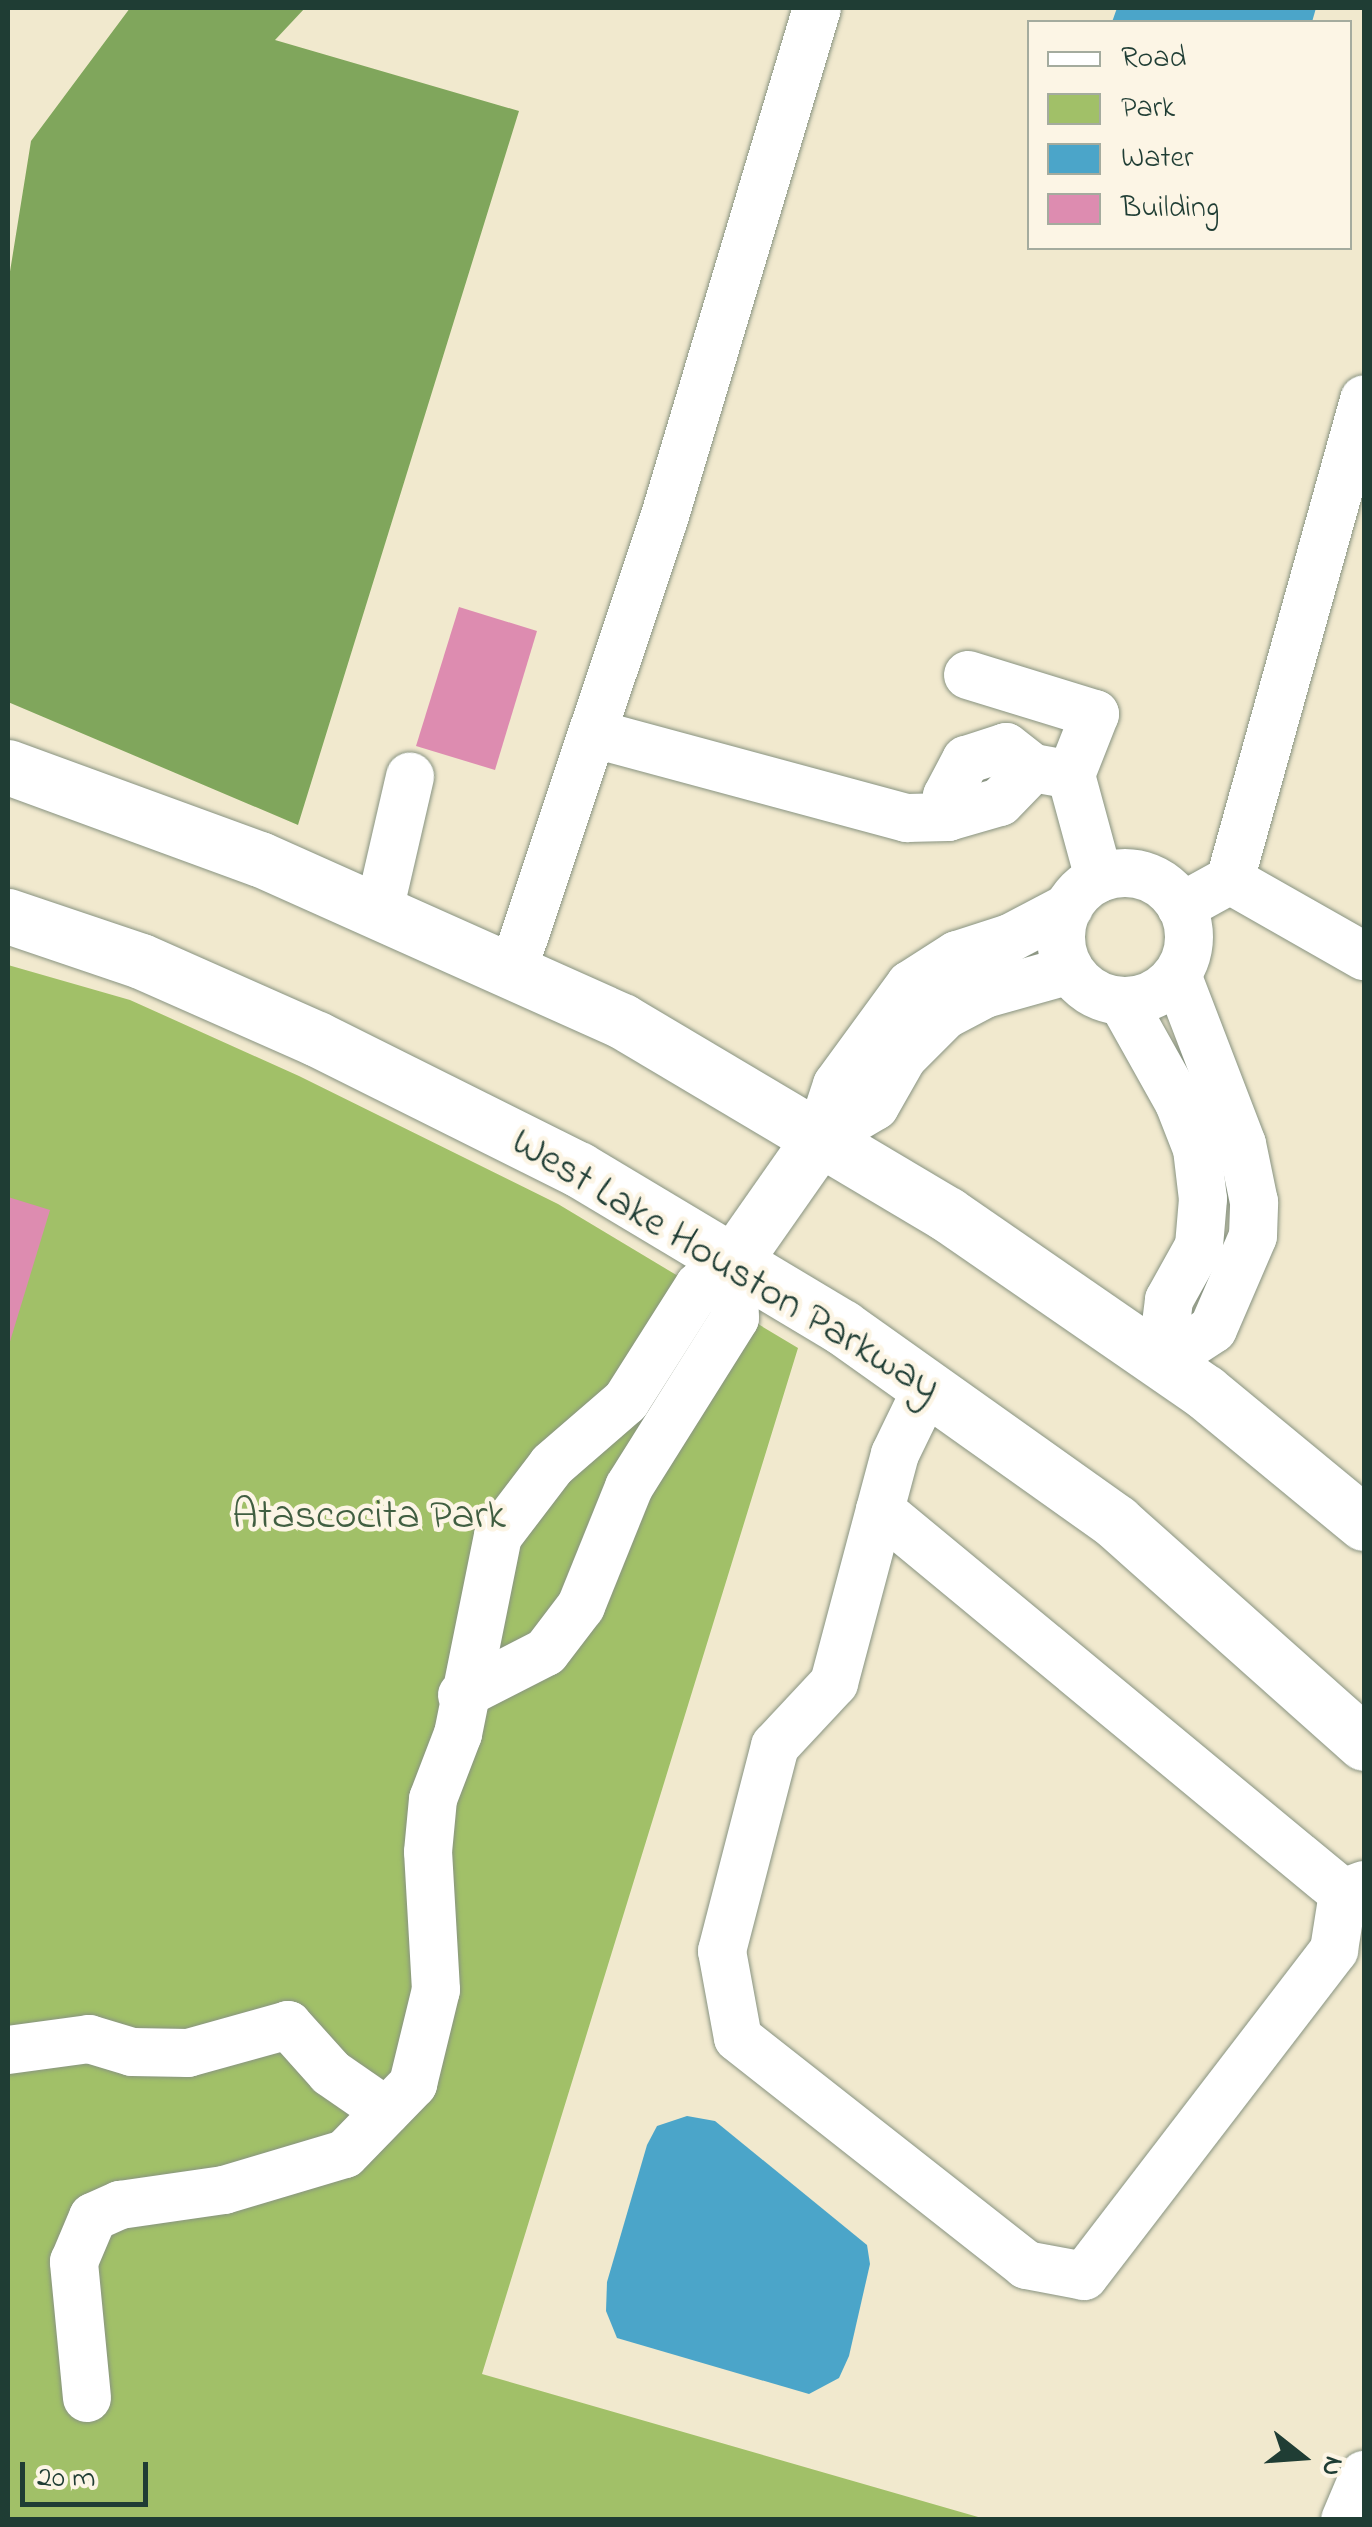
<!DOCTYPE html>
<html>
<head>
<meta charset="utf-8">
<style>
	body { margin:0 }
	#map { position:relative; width:1372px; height:2527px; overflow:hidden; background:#f1e9ce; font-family:"Indie Flower",sans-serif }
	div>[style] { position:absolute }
	.green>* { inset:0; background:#a1c068 }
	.forest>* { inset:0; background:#80a65c }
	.water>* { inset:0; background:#4ba5c9 }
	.building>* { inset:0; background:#dd8cb0 }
	.roads { filter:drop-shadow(0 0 2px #889381) drop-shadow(0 0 2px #889381) }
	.minor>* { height:48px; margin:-24px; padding:0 24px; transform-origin:24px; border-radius:24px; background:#fff }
	.minor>.ring { margin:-24px; padding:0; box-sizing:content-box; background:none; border:48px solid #fff; border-radius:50% }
	.major>* { height:55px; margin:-27.5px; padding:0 27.5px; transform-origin:27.5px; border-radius:27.5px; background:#fff }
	span { translate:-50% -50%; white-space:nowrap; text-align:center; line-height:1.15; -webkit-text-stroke:9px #fcf5e5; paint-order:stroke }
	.street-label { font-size:42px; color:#1f3d34 }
	.park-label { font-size:42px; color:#405e41 }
	.frame { position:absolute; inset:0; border:10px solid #1f3d34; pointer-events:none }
	.legend { position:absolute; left:1027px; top:20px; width:325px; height:230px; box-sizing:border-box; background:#fcf5e5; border:2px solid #a4ab9e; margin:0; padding:12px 18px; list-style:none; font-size:30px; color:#1f3d34 }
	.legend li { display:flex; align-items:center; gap:20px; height:50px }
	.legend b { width:50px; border:2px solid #a4ab9e }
	.north { position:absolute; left:1252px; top:2407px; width:100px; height:100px; -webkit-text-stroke:8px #fcf5e5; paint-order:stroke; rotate:107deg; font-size:28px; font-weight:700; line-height:40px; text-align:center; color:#1f3d34 }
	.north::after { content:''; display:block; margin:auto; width:35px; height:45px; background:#1f3d34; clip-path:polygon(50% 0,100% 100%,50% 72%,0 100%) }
	.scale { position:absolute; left:20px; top:2462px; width:128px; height:45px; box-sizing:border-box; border:5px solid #1f3d34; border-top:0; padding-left:12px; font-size:30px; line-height:35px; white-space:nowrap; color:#1f3d34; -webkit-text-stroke:8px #fcf5e5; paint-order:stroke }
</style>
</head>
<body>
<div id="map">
	<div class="green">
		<i style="clip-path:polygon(8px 965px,130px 1000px,299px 1076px,558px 1204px,798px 1348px,482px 2374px,985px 2519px,8px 2519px)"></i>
	</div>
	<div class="forest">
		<i style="clip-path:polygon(130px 8px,305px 8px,275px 40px,519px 111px,298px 825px,8px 702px,8px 284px,31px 141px)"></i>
	</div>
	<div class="water">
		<i style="clip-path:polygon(1117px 8px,1316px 8px,1312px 22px,1112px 22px)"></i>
		<i style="clip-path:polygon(687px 2116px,715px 2121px,867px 2245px,870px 2264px,849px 2356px,839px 2378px,809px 2394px,617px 2338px,606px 2311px,607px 2282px,647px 2145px,657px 2126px)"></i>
	</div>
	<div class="building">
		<i style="clip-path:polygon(459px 607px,537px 631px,495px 770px,416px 746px)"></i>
		<i style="clip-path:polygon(8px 1197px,50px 1210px,8px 1348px)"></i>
	</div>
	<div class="roads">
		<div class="minor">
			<i style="left:968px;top:675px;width:133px;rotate:17.1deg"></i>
			<i style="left:1095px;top:714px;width:66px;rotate:111.5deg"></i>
			<i style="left:1071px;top:775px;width:107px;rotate:74.8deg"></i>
			<i style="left:595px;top:734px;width:323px;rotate:15.1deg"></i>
			<i style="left:907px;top:818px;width:41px;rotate:-1.4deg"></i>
			<i style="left:948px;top:817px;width:54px;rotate:-16.1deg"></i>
			<i style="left:1000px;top:802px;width:47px;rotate:-45.9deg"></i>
			<i style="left:1033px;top:768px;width:39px;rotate:10deg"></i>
			<i style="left:948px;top:817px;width:21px;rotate:-93deg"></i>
			<i style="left:947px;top:796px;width:41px;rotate:-62.2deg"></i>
			<i style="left:966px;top:760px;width:42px;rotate:-18deg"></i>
			<i style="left:1006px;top:747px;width:34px;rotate:38deg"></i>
			<i class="ring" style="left:1061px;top:873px;width:80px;height:80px"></i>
			<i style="left:1230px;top:880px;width:154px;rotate:29.6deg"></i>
			<i style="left:1181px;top:907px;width:56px;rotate:-28.9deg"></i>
			<i style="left:1230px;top:880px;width:499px;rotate:-74.4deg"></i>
			<i style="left:379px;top:911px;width:138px;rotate:-77deg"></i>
			<i style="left:512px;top:973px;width:479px;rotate:-71.5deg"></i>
			<i style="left:664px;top:519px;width:533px;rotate:-73.33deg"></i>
			<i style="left:1122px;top:1001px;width:117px;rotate:60.8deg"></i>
			<i style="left:1179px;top:1103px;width:49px;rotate:68.6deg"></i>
			<i style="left:1197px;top:1149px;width:50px;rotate:83.2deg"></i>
			<i style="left:1203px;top:1199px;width:47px;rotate:94.9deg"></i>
			<i style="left:1199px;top:1246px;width:62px;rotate:119.1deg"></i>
			<i style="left:1169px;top:1300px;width:64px;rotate:97.2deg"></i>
			<i style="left:819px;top:1139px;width:57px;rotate:-71.6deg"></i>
			<i style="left:837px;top:1085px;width:124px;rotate:-53.9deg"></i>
			<i style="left:910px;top:985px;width:56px;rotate:-32.6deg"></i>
			<i style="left:957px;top:955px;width:56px;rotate:-17.8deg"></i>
			<i style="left:1010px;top:938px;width:67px;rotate:-27.7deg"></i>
			<i style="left:819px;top:1139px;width:65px;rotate:-30.5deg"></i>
			<i style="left:875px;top:1106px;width:56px;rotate:-60.3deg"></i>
			<i style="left:903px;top:1057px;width:59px;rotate:-45deg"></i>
			<i style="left:945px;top:1015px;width:45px;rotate:-27.7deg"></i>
			<i style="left:985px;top:994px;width:88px;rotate:-15.8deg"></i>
			<i style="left:1161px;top:1363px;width:62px;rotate:-33.2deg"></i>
			<i style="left:1213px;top:1329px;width:101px;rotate:-66.7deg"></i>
			<i style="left:1253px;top:1236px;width:34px;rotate:-88deg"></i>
			<i style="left:1254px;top:1202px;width:59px;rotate:-101.7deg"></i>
			<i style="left:1242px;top:1144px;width:181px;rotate:-111deg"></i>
			<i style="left:928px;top:1386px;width:76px;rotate:115.9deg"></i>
			<i style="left:895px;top:1454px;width:58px;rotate:105deg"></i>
			<i style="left:880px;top:1510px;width:601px;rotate:39.6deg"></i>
			<i style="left:1343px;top:1893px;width:22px;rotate:-21deg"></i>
			<i style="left:880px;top:1510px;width:179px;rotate:104.9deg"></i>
			<i style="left:834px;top:1683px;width:86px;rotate:133.1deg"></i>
			<i style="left:775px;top:1746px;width:212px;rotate:104.5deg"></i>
			<i style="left:722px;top:1951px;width:88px;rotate:79.6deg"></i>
			<i style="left:738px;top:2038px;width:367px;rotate:38.2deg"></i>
			<i style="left:1026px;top:2265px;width:59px;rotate:10.7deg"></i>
			<i style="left:1084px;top:2276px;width:411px;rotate:-52.5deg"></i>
			<i style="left:1334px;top:1950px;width:58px;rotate:-81deg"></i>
			<i style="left:462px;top:1695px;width:94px;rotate:-27.1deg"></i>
			<i style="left:546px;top:1652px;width:58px;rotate:-52.7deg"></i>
			<i style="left:581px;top:1606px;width:128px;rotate:-68deg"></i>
			<i style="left:629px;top:1487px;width:199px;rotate:-57.9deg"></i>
			<i style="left:735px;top:1318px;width:56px;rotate:-92deg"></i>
			<i style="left:8px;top:2050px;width:82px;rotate:-7.7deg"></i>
			<i style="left:89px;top:2039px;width:45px;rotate:16.8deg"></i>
			<i style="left:132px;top:2052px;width:56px;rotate:1deg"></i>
			<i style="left:188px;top:2053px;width:104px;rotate:-15.6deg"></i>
			<i style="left:288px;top:2025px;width:64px;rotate:48.1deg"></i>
			<i style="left:331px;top:2073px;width:67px;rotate:34.6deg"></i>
			<i style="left:87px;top:2398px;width:137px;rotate:-95.5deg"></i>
			<i style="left:74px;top:2262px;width:49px;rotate:-67.1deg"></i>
			<i style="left:93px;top:2217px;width:30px;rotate:-24deg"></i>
			<i style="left:120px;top:2205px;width:105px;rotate:-8.2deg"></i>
			<i style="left:224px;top:2190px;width:126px;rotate:-16.6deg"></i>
			<i style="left:345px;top:2154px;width:98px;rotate:-45.8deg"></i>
			<i style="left:413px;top:2084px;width:97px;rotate:-76.3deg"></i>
			<i style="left:436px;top:1990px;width:138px;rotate:-93.3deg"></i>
			<i style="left:428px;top:1852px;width:53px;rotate:-84.6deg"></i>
			<i style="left:433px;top:1799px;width:70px;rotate:-69deg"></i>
			<i style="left:458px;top:1734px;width:202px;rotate:-78.6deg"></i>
			<i style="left:498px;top:1536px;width:89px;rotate:-52.7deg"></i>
			<i style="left:552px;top:1465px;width:98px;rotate:-40.9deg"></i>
			<i style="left:626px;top:1401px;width:136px;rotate:-57.6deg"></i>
			<i style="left:699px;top:1286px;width:42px;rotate:-35.2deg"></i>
			<i style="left:1345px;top:2520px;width:49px;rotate:-67.1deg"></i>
		</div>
		<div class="major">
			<i style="left:8px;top:767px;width:268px;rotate:20.1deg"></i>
			<i style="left:260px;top:859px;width:397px;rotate:24.1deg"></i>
			<i style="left:622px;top:1021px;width:378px;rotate:30.7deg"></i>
			<i style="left:947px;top:1214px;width:313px;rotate:34.6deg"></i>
			<i style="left:1205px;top:1392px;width:206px;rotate:39.5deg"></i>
			<i style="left:8px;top:916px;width:140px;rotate:18.7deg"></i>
			<i style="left:141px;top:961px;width:193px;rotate:23.9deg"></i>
			<i style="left:317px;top:1039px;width:292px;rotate:26.5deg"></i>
			<i style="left:578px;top:1169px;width:308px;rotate:30.9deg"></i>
			<i style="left:842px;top:1327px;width:336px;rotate:35.4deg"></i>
			<i style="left:1116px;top:1522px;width:332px;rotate:41.7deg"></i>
			<i style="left:733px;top:1262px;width:150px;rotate:-55deg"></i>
		</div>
	</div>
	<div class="street-label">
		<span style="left:725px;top:1266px;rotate:31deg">West Lake Houston Parkway</span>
	</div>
	<div class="park-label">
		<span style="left:369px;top:1517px">Atascocita Park</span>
	</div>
	<div class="frame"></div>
	<ul class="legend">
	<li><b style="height:12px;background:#fff"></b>Road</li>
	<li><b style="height:28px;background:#a1c068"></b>Park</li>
	<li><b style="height:28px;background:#4ba5c9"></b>Water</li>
	<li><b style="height:28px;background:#dd8cb0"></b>Building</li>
	</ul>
	<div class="north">N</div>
	<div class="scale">20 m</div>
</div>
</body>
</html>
